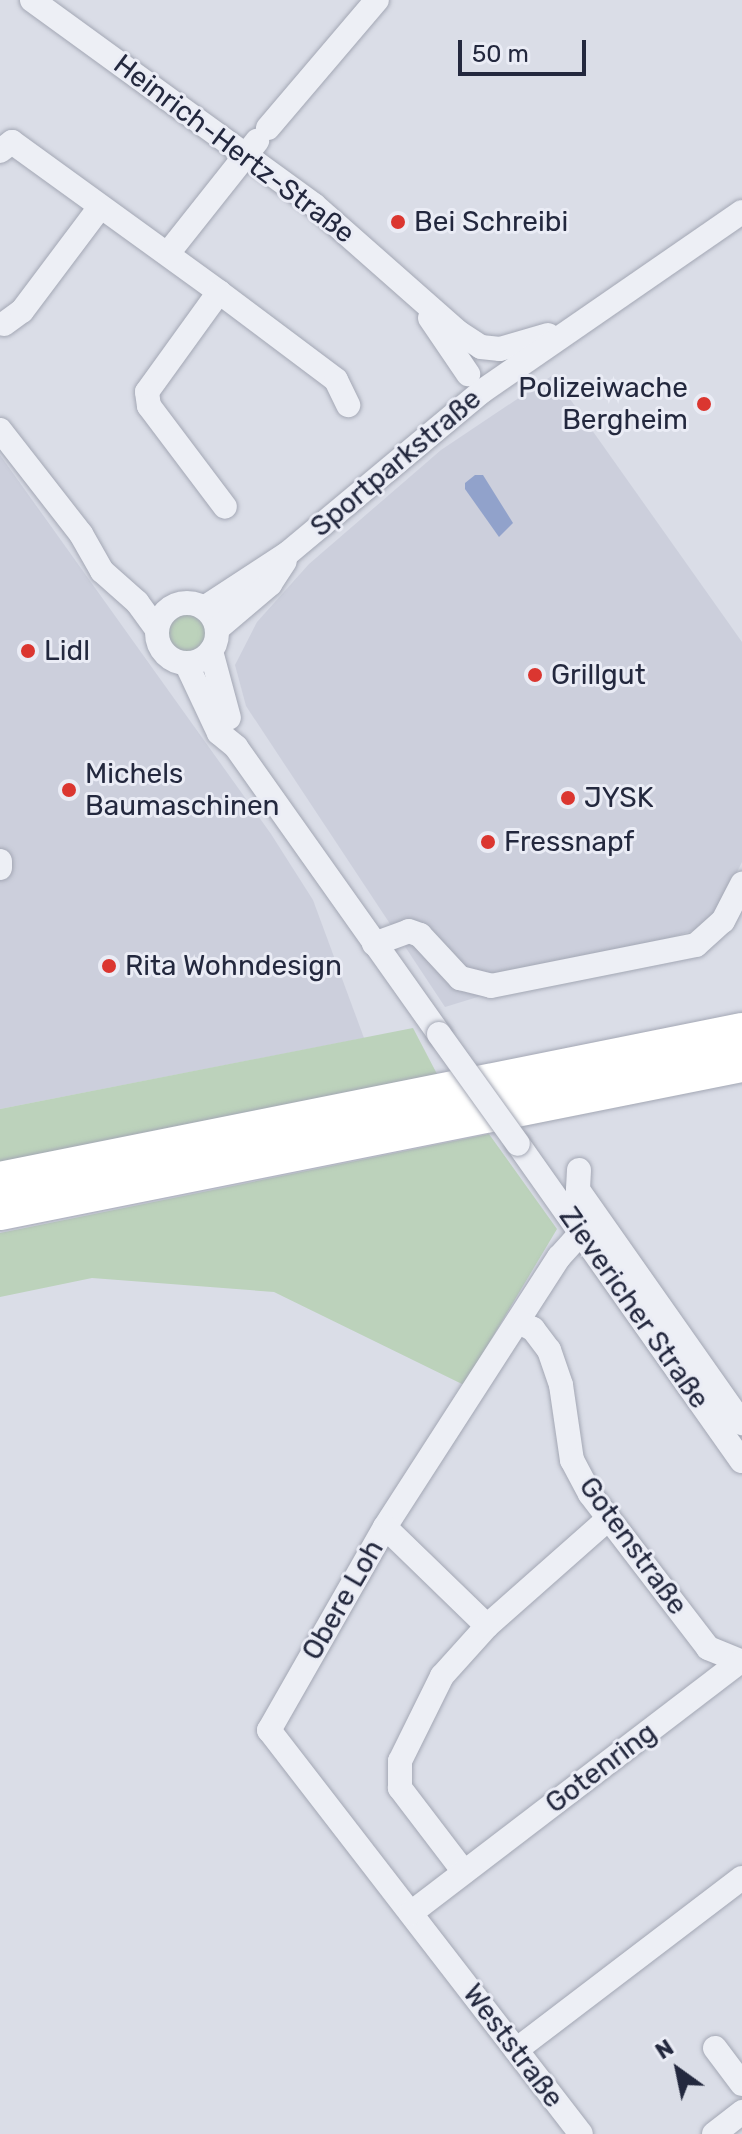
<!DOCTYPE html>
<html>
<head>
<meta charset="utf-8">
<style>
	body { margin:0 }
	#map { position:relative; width:742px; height:2134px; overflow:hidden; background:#dadde7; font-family:Rubik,sans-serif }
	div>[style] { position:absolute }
	.built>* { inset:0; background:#cccfdc }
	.green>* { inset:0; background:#bcd2bb }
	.round { border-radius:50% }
	.water>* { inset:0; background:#91a2cb }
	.roads { filter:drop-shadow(0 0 2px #a3a7b4) drop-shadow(0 0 2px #a3a7b4) }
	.minor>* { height:24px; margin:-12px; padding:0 12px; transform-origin:12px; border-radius:12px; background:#edeff5 }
	.minor>.ring { margin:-12px; padding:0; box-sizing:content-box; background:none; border:24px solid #edeff5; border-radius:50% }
	.highway>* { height:36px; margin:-18px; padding:0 18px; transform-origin:18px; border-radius:18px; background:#fff }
	.bridges { filter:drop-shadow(0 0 2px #a3a7b4) drop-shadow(0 0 2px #a3a7b4) }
	.minor-bridge>* { height:24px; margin:-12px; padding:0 12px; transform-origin:12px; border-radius:12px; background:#edeff5 }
	.dots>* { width:22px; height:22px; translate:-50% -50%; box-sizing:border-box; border:4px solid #eaecf5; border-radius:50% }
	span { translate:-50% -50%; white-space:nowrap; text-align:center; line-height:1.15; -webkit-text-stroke:6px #eaecf5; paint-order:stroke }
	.street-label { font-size:28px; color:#23283e }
	.poi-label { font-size:28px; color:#23283e }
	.left { translate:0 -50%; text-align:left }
	.right { translate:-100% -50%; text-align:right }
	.north { position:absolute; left:638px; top:2030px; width:80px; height:80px; -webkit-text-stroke:6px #eaecf5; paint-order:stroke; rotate:327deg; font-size:22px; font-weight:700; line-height:32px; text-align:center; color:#23283e }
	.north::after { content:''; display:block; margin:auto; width:28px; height:36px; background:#23283e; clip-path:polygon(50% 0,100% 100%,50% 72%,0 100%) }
	.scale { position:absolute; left:458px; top:40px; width:128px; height:36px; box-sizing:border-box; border:4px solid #23283e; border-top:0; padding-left:10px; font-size:24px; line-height:28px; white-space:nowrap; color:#23283e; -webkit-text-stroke:6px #eaecf5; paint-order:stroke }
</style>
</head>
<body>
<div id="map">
	<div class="built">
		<i style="clip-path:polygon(553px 375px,742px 642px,742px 862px,711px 925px,445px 1007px,246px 706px,235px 665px,257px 622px,309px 564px,441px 450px)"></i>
		<i style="clip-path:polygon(0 455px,271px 834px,313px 900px,364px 1038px,0 1109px)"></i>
	</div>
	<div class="green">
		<i class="round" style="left:168px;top:614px;width:38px;height:38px"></i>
		<i style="clip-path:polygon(413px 1028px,437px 1074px,0 1163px,0 1109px)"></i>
		<i style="clip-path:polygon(489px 1134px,557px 1229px,464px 1385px,274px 1292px,92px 1278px,0 1297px,0 1233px)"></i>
	</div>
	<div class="water">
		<i style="clip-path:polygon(475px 475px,483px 475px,513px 523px,499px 537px,465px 489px,465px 483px)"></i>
	</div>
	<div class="roads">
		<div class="minor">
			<i style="left:32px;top:0;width:349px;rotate:36deg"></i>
			<i style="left:314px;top:205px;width:192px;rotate:41.4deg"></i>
			<i style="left:458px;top:332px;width:27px;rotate:33deg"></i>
			<i style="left:481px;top:347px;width:19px;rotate:6deg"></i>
			<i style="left:500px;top:349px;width:50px;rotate:-16.3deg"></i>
			<i style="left:268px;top:128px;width:168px;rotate:-49.6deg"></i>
			<i style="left:0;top:151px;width:15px;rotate:-37deg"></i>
			<i style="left:12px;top:142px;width:256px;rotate:35.9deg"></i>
			<i style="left:219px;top:292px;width:123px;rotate:125.8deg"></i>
			<i style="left:147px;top:392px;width:14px;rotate:82deg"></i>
			<i style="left:149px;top:406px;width:126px;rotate:53deg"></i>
			<i style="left:169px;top:252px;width:142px;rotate:-51.6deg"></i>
			<i style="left:219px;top:292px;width:146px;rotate:36.9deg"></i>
			<i style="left:336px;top:380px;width:28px;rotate:64deg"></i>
			<i style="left:430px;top:318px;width:68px;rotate:55.8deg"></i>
			<i style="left:4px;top:324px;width:22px;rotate:-36deg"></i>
			<i style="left:22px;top:311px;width:130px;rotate:-53.1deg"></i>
			<i style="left:0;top:430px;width:132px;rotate:52.1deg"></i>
			<i style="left:81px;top:534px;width:43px;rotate:60.4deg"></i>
			<i style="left:102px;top:571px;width:47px;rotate:41.5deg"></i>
			<i style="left:137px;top:602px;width:34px;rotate:54deg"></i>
			<i class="ring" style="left:157px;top:603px;width:36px;height:36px"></i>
			<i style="left:204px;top:608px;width:100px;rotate:-33.2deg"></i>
			<i style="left:288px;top:553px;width:251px;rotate:-39.8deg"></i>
			<i style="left:481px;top:392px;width:317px;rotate:-34.6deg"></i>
			<i style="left:217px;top:629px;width:70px;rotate:-40.3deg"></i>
			<i style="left:270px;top:584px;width:27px;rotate:-57deg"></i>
			<i style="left:211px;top:651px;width:69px;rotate:75deg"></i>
			<i style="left:186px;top:663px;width:77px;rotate:64.8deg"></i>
			<i style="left:219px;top:733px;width:22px;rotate:39deg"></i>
			<i style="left:236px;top:747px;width:352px;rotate:54.7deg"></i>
			<i style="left:0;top:861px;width:7px;rotate:90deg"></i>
			<i style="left:374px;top:944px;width:37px;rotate:-20deg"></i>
			<i style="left:409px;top:931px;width:12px;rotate:20deg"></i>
			<i style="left:420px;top:935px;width:59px;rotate:47.1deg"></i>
			<i style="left:460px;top:978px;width:32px;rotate:14deg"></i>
			<i style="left:491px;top:986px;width:209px;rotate:-11.3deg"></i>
			<i style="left:696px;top:945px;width:36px;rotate:-42deg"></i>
			<i style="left:723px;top:921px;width:42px;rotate:-62.8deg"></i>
			<i style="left:518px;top:1144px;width:388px;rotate:54.8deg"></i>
			<i style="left:579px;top:1170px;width:20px;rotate:93deg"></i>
			<i style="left:578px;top:1190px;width:285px;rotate:54.9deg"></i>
			<i style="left:580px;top:1234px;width:31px;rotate:132deg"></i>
			<i style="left:559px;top:1257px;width:321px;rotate:122.8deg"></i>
			<i style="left:385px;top:1527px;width:234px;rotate:119.7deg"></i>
			<i style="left:269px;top:1730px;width:510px;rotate:52.32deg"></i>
			<i style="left:519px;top:1322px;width:16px;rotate:27deg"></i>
			<i style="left:533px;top:1329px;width:26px;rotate:53deg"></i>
			<i style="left:549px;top:1350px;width:37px;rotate:71deg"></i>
			<i style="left:561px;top:1385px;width:76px;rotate:81.7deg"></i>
			<i style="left:572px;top:1460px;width:38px;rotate:62deg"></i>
			<i style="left:590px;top:1494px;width:194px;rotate:52.5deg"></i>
			<i style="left:708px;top:1648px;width:37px;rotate:22deg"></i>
			<i style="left:385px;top:1527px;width:142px;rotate:44.1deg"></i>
			<i style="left:464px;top:1872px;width:106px;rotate:-127.3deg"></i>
			<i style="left:400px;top:1788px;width:27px;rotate:-90deg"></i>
			<i style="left:400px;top:1761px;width:95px;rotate:-63.7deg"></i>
			<i style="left:442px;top:1676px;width:67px;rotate:-48deg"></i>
			<i style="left:487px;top:1626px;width:162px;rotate:-41.5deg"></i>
			<i style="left:411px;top:1913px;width:412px;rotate:-37.4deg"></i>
			<i style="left:715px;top:2048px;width:45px;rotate:53.1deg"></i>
			<i style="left:516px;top:2050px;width:284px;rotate:-37.3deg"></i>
			<i style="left:714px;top:2134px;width:36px;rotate:-38deg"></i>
		</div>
		<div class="highway">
			<i style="left:0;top:1180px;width:757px;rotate:-11.35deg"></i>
			<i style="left:0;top:1212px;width:757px;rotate:-11.28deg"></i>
		</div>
	</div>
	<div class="bridges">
		<div class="minor-bridge">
			<i style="left:439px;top:1034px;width:135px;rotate:54.3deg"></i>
		</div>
	</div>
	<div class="dots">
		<i style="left:398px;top:222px;background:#db3630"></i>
		<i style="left:704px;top:404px;background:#db3630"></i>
		<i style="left:28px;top:651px;background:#db3630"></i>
		<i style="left:535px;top:675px;background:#db3630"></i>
		<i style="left:69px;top:790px;background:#db3630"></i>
		<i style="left:568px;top:798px;background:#db3630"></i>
		<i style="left:488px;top:842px;background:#db3630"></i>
		<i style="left:109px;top:966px;background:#db3630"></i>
	</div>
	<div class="street-label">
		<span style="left:234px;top:149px;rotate:37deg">Heinrich-Hertz-Straße</span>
		<span style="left:396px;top:463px;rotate:-40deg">Sportparkstraße</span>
		<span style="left:634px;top:1308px;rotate:55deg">Zievericher Straße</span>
		<span style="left:633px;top:1546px;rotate:54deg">Gotenstraße</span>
		<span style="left:343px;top:1600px;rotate:-60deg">Obere Loh</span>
		<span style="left:601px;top:1768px;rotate:-37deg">Gotenring</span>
		<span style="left:513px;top:2046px;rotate:53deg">Weststraße</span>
	</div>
	<div class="poi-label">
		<span class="left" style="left:414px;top:222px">Bei Schreibi</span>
		<span class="right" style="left:688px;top:404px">Polizeiwache<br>Bergheim</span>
		<span class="left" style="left:44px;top:651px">Lidl</span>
		<span class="left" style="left:551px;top:675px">Grillgut</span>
		<span class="left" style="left:85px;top:790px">Michels<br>Baumaschinen</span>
		<span class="left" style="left:584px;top:798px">JYSK</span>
		<span class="left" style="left:504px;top:842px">Fressnapf</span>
		<span class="left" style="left:125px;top:966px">Rita Wohndesign</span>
	</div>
	<div class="north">N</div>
	<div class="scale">50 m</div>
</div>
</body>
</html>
